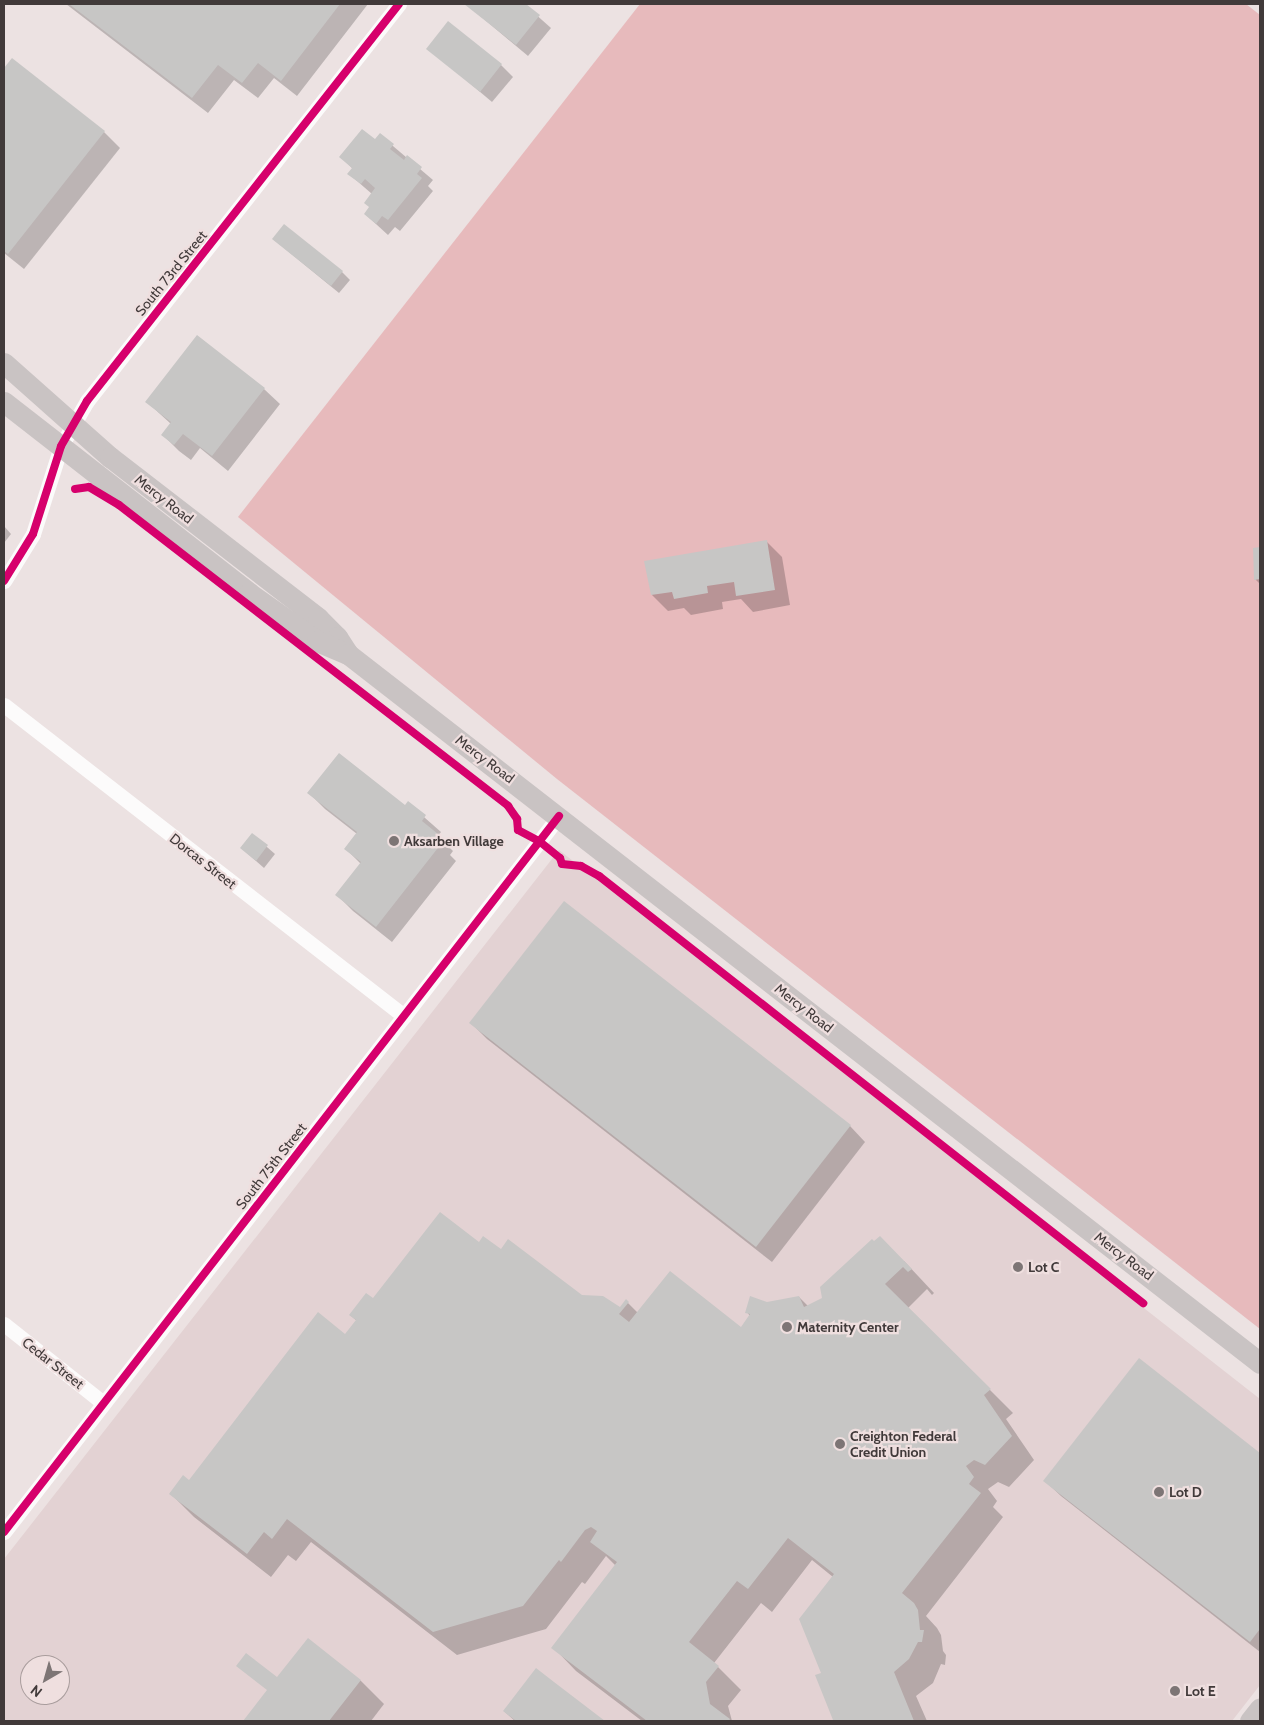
<!DOCTYPE html>
<html>
<head>
<meta charset="utf-8">
<style>
	body { margin:0 }
	#map { position:relative; width:1264px; height:1725px; overflow:hidden; background:#ece2e2; font-family:Cabin,sans-serif }
	div>[style] { position:absolute }
	.built>* { inset:0; background:#e3d2d3 }
	.green>* { inset:0; background:#e7babc }
	.shadow>* { inset:0; background:#0003 }
	.building>* { inset:0; background:#c7c6c5 }
	.street>* { height:15px; margin:-7.5px; padding:0 7.5px; transform-origin:7.5px; border-radius:7.5px; background:#fcfbfb }
	.secondary>* { height:21px; margin:-10.5px; padding:0 10.5px; transform-origin:10.5px; border-radius:10.5px; background:#c9c3c3 }
	.cycleway>* { height:8px; margin:-4px; padding:0 4px; transform-origin:4px; border-radius:4px; background:#d6006c }
	.dots>* { width:14px; height:14px; translate:-50% -50%; box-sizing:border-box; border:2px solid #efdfdf; border-radius:50% }
	span { translate:-50% -50%; white-space:nowrap; text-align:center; line-height:1.15; -webkit-text-stroke:4.5px #efdfdf; paint-order:stroke }
	.street-label { font-size:14px; color:#413a3a }
	.poi-label { font-size:14px; color:#413a3a; font-weight:700 }
	.left { translate:0 -50%; text-align:left }
	.frame { position:absolute; inset:0; border:5px solid #413a3a; pointer-events:none }
	.north { position:absolute; left:20px; top:1655px; width:50px; height:50px; box-sizing:border-box; background:#efdfdf; border:1px solid #a99d9d; border-radius:50%; rotate:218deg; font-size:14px; font-weight:700; line-height:20px; text-align:center; color:#413a3a }
	.north::after { content:''; display:block; margin:auto; width:18px; height:22px; background:#7d7575; clip-path:polygon(50% 0,100% 100%,50% 72%,0 100%) }
</style>
</head>
<body>
<div id="map">
	<div class="built">
		<i style="clip-path:polygon(evenodd,559px 850px,1260px 1399px,1260px 1685px,1232px 1721px,4px 1721px,4px 1559px,559px 850px,30px 1665px,60px 1665px,60px 1695px,30px 1695px,30px 1665px)"></i>
	</div>
	<div class="green">
		<i style="clip-path:polygon(640px 4px,1246px 4px,1260px 15px,1260px 1329px,557px 779px,238px 517px)"></i>
	</div>
	<div class="shadow">
		<i style="clip-path:polygon(66px 4px,368px 4px,297px 96px,274px 78px,258px 98px,234px 80px,208px 113px)"></i>
		<i style="clip-path:polygon(466px 4px,524px 4px,551px 28px,528px 56px)"></i>
		<i style="clip-path:polygon(428px 48px,501px 65px,513px 77px,492px 102px)"></i>
		<i style="clip-path:polygon(12px 59px,104px 132px,120px 148px,24px 269px,4px 253px,4px 70px)"></i>
		<i style="clip-path:polygon(380px 135px,433px 180px,428px 186px,433px 191px,400px 231px,395px 227px,388px 235px,365px 214px,370px 208px,372px 194px,349px 174px,353px 169px,341px 157px,375px 141px)"></i>
		<i style="clip-path:polygon(273px 239px,342px 272px,350px 280px,339px 293px)"></i>
		<i style="clip-path:polygon(264px 389px,280px 404px,228px 471px,200px 448px,191px 460px,179px 451px,163px 435px,171px 424px,147px 402px)"></i>
		<i style="clip-path:polygon(4px 526px,11px 534px,4px 543px)"></i>
		<i style="clip-path:polygon(766px 541px,782px 557px,790px 605px,753px 612px,741px 599px,722px 602px,723px 609px,691px 615px,684px 608px,668px 611px,652px 595px,646px 562px)"></i>
		<i style="clip-path:polygon(1254px 549px,1260px 549px,1260px 584px,1255px 579px)"></i>
		<i style="clip-path:polygon(309px 793px,405px 807px,408px 803px,441px 832px,438px 836px,453px 851px,450px 855px,456px 861px,392px 942px,353px 911px,337px 895px,361px 864px,346px 849px,357px 834px,325px 809px)"></i>
		<i style="clip-path:polygon(252px 834px,275px 854px,264px 868px,241px 848px)"></i>
		<i style="clip-path:polygon(471px 1023px,850px 1126px,865px 1142px,772px 1262px,487px 1039px)"></i>
		<i style="clip-path:polygon(479px 1243px,501px 1251px,581px 1296px,620px 1309px,626px 1301px,638px 1313px,741px 1329px,750px 1316px,747px 1312px,767px 1303px,799px 1297px,808px 1306px,904px 1261px,934px 1293px,932px 1295px,927px 1289px,908px 1308px,1013px 1413px,1006px 1419px,1034px 1460px,1009px 1487px,998px 1482px,988px 1489px,997px 1501px,993px 1507px,1003px 1517px,926px 1616px,937px 1628px,941px 1635px,943px 1651px,946px 1655px,945px 1665px,941px 1664px,933px 1683px,916px 1696px,927px 1721px,836px 1721px,834px 1719px,823px 1674px,833px 1577px,812px 1560px,772px 1612px,761px 1603px,714px 1663px,741px 1690px,728px 1706px,732px 1721px,642px 1721px,576px 1671px,553px 1647px,616px 1566px,606px 1556px,585px 1584px,582px 1582px,546px 1629px,457px 1655px,311px 1542px,296px 1561px,288px 1555px,271px 1577px,194px 1517px,170px 1493px,189px 1481px,345px 1335px,357px 1321px,350px 1315px)"></i>
		<i style="clip-path:polygon(1139px 1360px,1260px 1455px,1260px 1652px,1061px 1496px,1045px 1481px)"></i>
		<i style="clip-path:polygon(308px 1640px,361px 1681px,384px 1704px,371px 1721px,244px 1721px)"></i>
		<i style="clip-path:polygon(536px 1670px,602px 1721px,515px 1721px,504px 1711px)"></i>
	</div>
	<div class="building">
		<i style="clip-path:polygon(69px 4px,340px 4px,281px 81px,258px 63px,242px 83px,218px 65px,192px 98px)"></i>
		<i style="clip-path:polygon(464px 4px,526px 4px,540px 15px,516px 45px)"></i>
		<i style="clip-path:polygon(448px 21px,502px 64px,480px 92px,426px 49px)"></i>
		<i style="clip-path:polygon(12px 58px,105px 131px,8px 254px,4px 251px,4px 68px)"></i>
		<i style="clip-path:polygon(362px 129px,375px 139px,380px 133px,394px 144px,390px 149px,404px 160px,407px 155px,422px 167px,417px 174px,422px 178px,388px 220px,382px 216px,376px 224px,364px 214px,369px 207px,364px 203px,375px 188px,365px 179px,361px 184px,347px 174px,352px 168px,339px 157px)"></i>
		<i style="clip-path:polygon(284px 224px,343px 271px,331px 286px,272px 239px)"></i>
		<i style="clip-path:polygon(197px 335px,265px 388px,212px 456px,183px 434px,174px 445px,161px 435px,171px 422px,145px 402px)"></i>
		<i style="clip-path:polygon(767px 540px,775px 590px,736px 596px,734px 582px,707px 586px,708px 593px,674px 599px,672px 592px,651px 595px,644px 561px)"></i>
		<i style="clip-path:polygon(1260px 547px,1260px 579px,1254px 580px,1253px 548px)"></i>
		<i style="clip-path:polygon(339px 753px,405px 805px,408px 801px,426px 815px,422px 821px,438px 834px,435px 839px,441px 844px,376px 927px,335px 895px,361px 862px,344px 849px,357px 832px,307px 793px)"></i>
		<i style="clip-path:polygon(252px 833px,268px 845px,256px 861px,240px 848px)"></i>
		<i style="clip-path:polygon(564px 901px,851px 1125px,756px 1247px,469px 1023px)"></i>
		<i style="clip-path:polygon(440px 1212px,479px 1242px,483px 1236px,501px 1249px,508px 1239px,582px 1295px,603px 1296px,620px 1307px,626px 1299px,629px 1302px,619px 1314px,629px 1322px,670px 1271px,741px 1327px,750px 1314px,745px 1313px,750px 1296px,767px 1302px,799px 1296px,804px 1307px,822px 1298px,820px 1287px,872px 1239px,874px 1241px,880px 1236px,912px 1269px,908px 1272px,903px 1267px,885px 1284px,991px 1389px,984px 1395px,1012px 1436px,985px 1465px,974px 1460px,966px 1466px,974px 1477px,969px 1484px,981px 1493px,902px 1593px,914px 1603px,918px 1610px,920px 1630px,924px 1630px,922px 1642px,918px 1642px,909px 1659px,894px 1672px,914px 1721px,833px 1720px,815px 1675px,821px 1673px,799px 1619px,834px 1574px,788px 1538px,748px 1589px,737px 1581px,689px 1642px,719px 1666px,706px 1682px,710px 1704px,730px 1719px,729px 1721px,647px 1721px,551px 1648px,617px 1562px,590px 1542px,597px 1531px,591px 1527px,585px 1530px,561px 1562px,559px 1560px,523px 1606px,433px 1632px,287px 1519px,272px 1539px,264px 1532px,247px 1554px,169px 1494px,183px 1475px,189px 1480px,318px 1312px,345px 1334px,356px 1320px,349px 1315px,366px 1293px,373px 1298px)"></i>
		<i style="clip-path:polygon(1139px 1358px,1260px 1453px,1260px 1629px,1250px 1642px,1043px 1481px)"></i>
		<i style="clip-path:polygon(308px 1638px,361px 1680px,329px 1721px,243px 1721px,267px 1690px,236px 1666px,246px 1653px,277px 1677px)"></i>
		<i style="clip-path:polygon(536px 1668px,554px 1682px,605px 1721px,516px 1721px,503px 1711px)"></i>
	</div>
	<div class="street">
		<i style="left:4px;top:581px;width:55px;rotate:-58.3deg"></i>
		<i style="left:33px;top:534px;width:92px;rotate:-72.3deg"></i>
		<i style="left:61px;top:446px;width:52px;rotate:-60deg"></i>
		<i style="left:87px;top:401px;width:505px;rotate:-51.84deg"></i>
		<i style="left:4px;top:705px;width:507px;rotate:37.87deg"></i>
		<i style="left:4px;top:1324px;width:125px;rotate:38.5deg"></i>
		<i style="left:4px;top:1532px;width:906px;rotate:-52.22deg"></i>
	</div>
	<div class="secondary">
		<i style="left:4px;top:363px;width:142px;rotate:41.6deg"></i>
		<i style="left:110px;top:457px;width:263px;rotate:37.7deg"></i>
		<i style="left:318px;top:618px;width:27px;rotate:45deg"></i>
		<i style="left:337px;top:637px;width:20px;rotate:57deg"></i>
		<i style="left:4px;top:402px;width:311px;rotate:37.9deg"></i>
		<i style="left:249px;top:593px;width:83px;rotate:35.2deg"></i>
		<i style="left:317px;top:641px;width:34px;rotate:23deg"></i>
		<i style="left:348px;top:654px;width:1155px;rotate:37.86deg"></i>
		<i style="left:1250px;top:1721px;width:16px;rotate:-52deg"></i>
	</div>
	<div class="cycleway">
		<i style="left:75px;top:489px;width:14px;rotate:-8deg"></i>
		<i style="left:89px;top:487px;width:35px;rotate:31deg"></i>
		<i style="left:119px;top:505px;width:492px;rotate:37.7deg"></i>
		<i style="left:508px;top:806px;width:16px;rotate:55deg"></i>
		<i style="left:517px;top:819px;width:11px;rotate:85deg"></i>
		<i style="left:518px;top:830px;width:24px;rotate:28deg"></i>
		<i style="left:539px;top:841px;width:27px;rotate:39deg"></i>
		<i style="left:560px;top:858px;width:6px;rotate:72deg"></i>
		<i style="left:562px;top:864px;width:19px;rotate:6deg"></i>
		<i style="left:581px;top:866px;width:21px;rotate:29deg"></i>
		<i style="left:599px;top:876px;width:692px;rotate:38.13deg"></i>
		<i style="left:4px;top:581px;width:55px;rotate:-58.3deg"></i>
		<i style="left:33px;top:534px;width:92px;rotate:-72.3deg"></i>
		<i style="left:61px;top:446px;width:52px;rotate:-60deg"></i>
		<i style="left:87px;top:401px;width:505px;rotate:-51.84deg"></i>
		<i style="left:4px;top:1532px;width:906px;rotate:-52.22deg"></i>
	</div>
	<div class="dots">
		<i style="left:394px;top:841px;background:#7d7575"></i>
		<i style="left:1018px;top:1267px;background:#7d7575"></i>
		<i style="left:787px;top:1327px;background:#7d7575"></i>
		<i style="left:840px;top:1444px;background:#7d7575"></i>
		<i style="left:1159px;top:1492px;background:#7d7575"></i>
		<i style="left:1175px;top:1691px;background:#7d7575"></i>
	</div>
	<div class="street-label">
		<span style="left:171px;top:273px;rotate:-51deg">South 73rd Street</span>
		<span style="left:164px;top:499px;rotate:38deg">Mercy Road</span>
		<span style="left:485px;top:759px;rotate:37deg">Mercy Road</span>
		<span style="left:203px;top:861px;rotate:38deg">Dorcas Street</span>
		<span style="left:804px;top:1008px;rotate:38deg">Mercy Road</span>
		<span style="left:271px;top:1166px;rotate:-52deg">South 75th Street</span>
		<span style="left:1124px;top:1256px;rotate:37deg">Mercy Road</span>
		<span style="left:53px;top:1363px;rotate:38deg">Cedar Street</span>
	</div>
	<div class="poi-label">
		<span class="left" style="left:404px;top:841px">Aksarben Village</span>
		<span class="left" style="left:1028px;top:1267px">Lot C</span>
		<span class="left" style="left:797px;top:1327px">Maternity Center</span>
		<span class="left" style="left:850px;top:1444px">Creighton Federal<br>Credit Union</span>
		<span class="left" style="left:1169px;top:1492px">Lot D</span>
		<span class="left" style="left:1185px;top:1691px">Lot E</span>
	</div>
	<div class="frame"></div>
	<div class="north">N</div>
</div>
</body>
</html>
